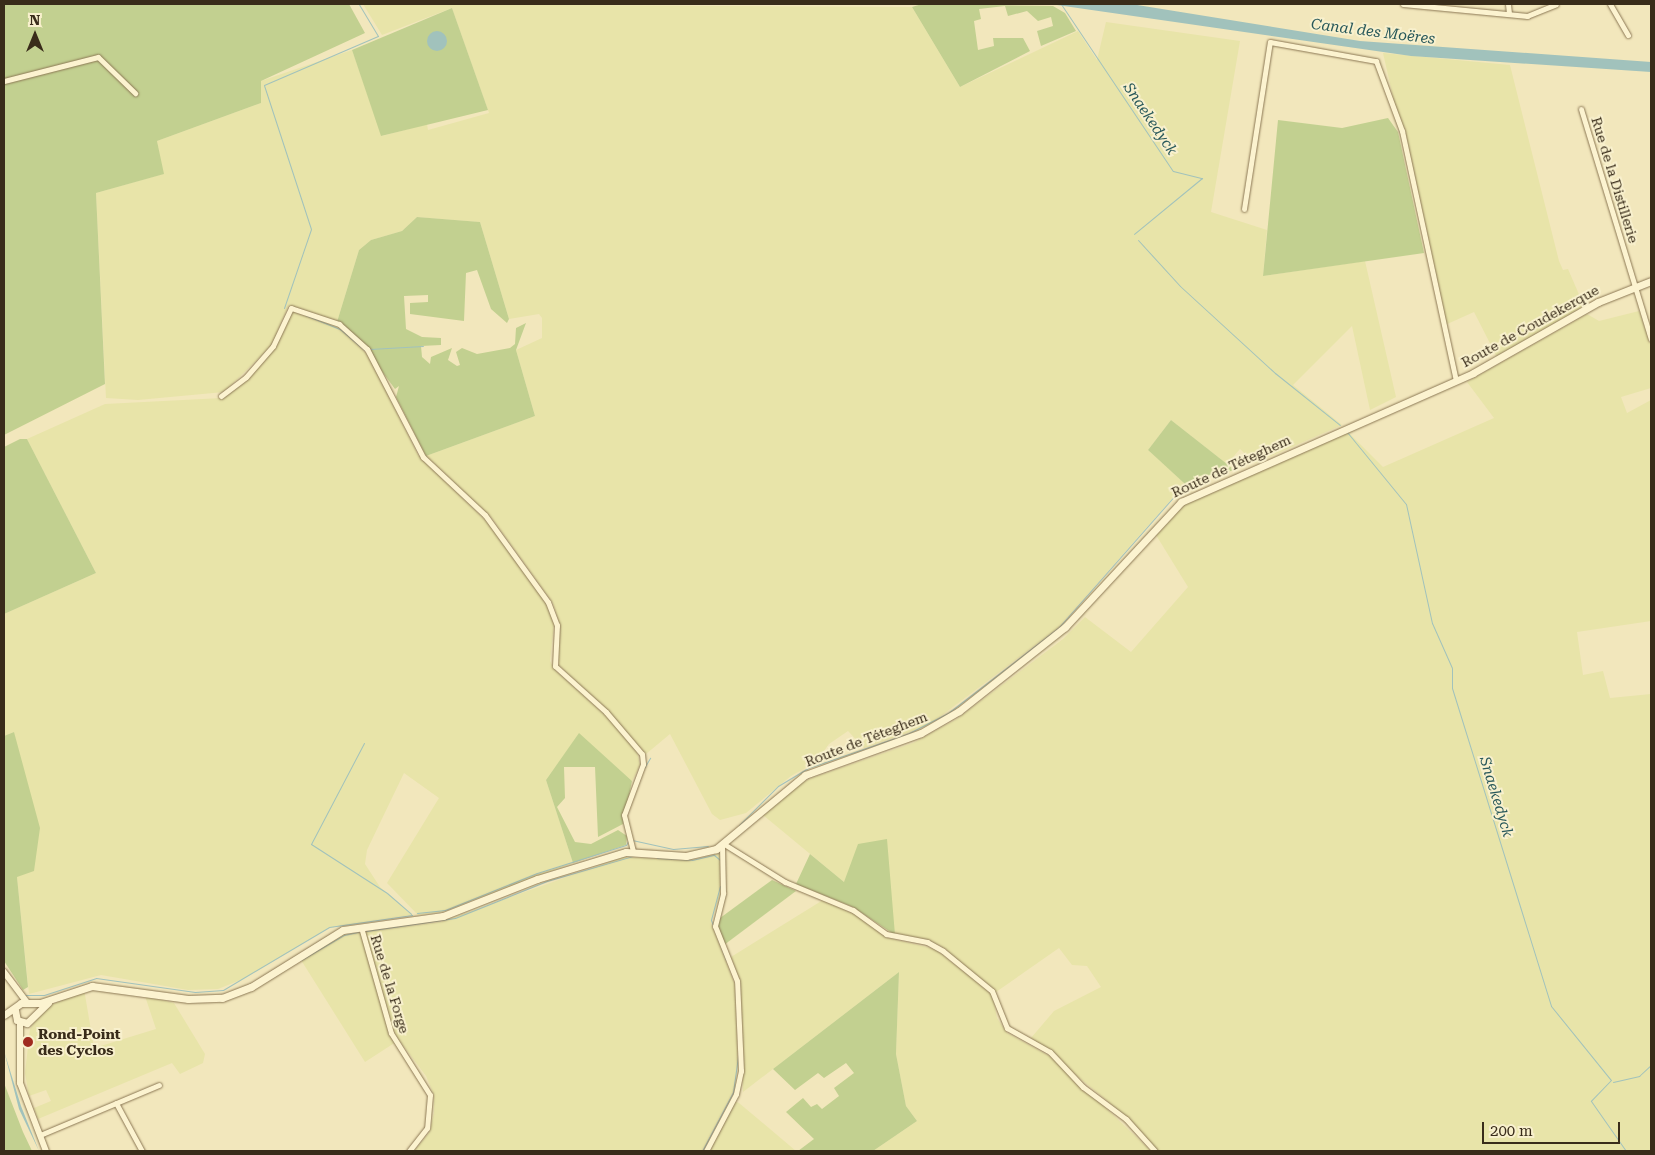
<!DOCTYPE html>
<html>
<head>
<meta charset="utf-8">
<style>
	body { margin:0 }
	#map { position:relative; width:1655px; height:1155px; overflow:hidden; background:#f2e7bc; font-family:"Roboto Serif",serif }
	div>[style] { position:absolute }
	.farmland>* { inset:0; background:#e8e4a9 }
	.green>* { inset:0; background:#c2d090 }
	.water>* { inset:0; background:#a1c2bc }
	.round { border-radius:50% }
	.stream>* { height:1px; margin:-0.5px; padding:0 0.5px; transform-origin:0.5px; border-radius:0.5px; background:#a1c2bc }
	.roads { filter:drop-shadow(0 0 1px #8b7754) drop-shadow(0 0 1px #8b7754) }
	.minor>* { height:5px; margin:-2.5px; padding:0 2.5px; transform-origin:2.5px; border-radius:2.5px; background:#fcf3d0 }
	.tertiary>* { height:6px; margin:-3px; padding:0 3px; transform-origin:3px; border-radius:3px; background:#fcf3d0 }
	.secondary>* { height:7px; margin:-3.5px; padding:0 3.5px; transform-origin:3.5px; border-radius:3.5px; background:#fcf3d0 }
	.dots>* { width:14px; height:14px; translate:-50% -50%; box-sizing:border-box; border:2px solid #f8f0cd; border-radius:50% }
	span { translate:-50% -50%; white-space:nowrap; text-align:center; line-height:1.15; -webkit-text-stroke:4px #f8f0cd; paint-order:stroke }
	.street-label { font-size:14px; color:#392c1a }
	.poi-label { font-size:14px; color:#392c1a; font-weight:700 }
	.left { translate:0 -50%; text-align:left }
	.water-label { font-size:15px; color:#28585a; font-style:italic }
	.frame { position:absolute; inset:0; border:5px solid #392c1a; pointer-events:none }
	.north { position:absolute; left:10px; top:10px; width:50px; height:50px; -webkit-text-stroke:4px #f8f0cd; paint-order:stroke; rotate:0deg; font-size:14px; font-weight:700; line-height:20px; text-align:center; color:#392c1a }
	.north::after { content:''; display:block; margin:auto; width:18px; height:22px; background:#392c1a; clip-path:polygon(50% 0,100% 100%,50% 72%,0 100%) }
	.scale { position:absolute; left:1482px; top:1122px; width:138px; height:22px; box-sizing:border-box; border:2px solid #392c1a; border-top:0; padding-left:6px; font-size:15px; line-height:18px; white-space:nowrap; color:#392c1a; -webkit-text-stroke:4px #f8f0cd; paint-order:stroke }
</style>
</head>
<body>
<div id="map">
	<div class="farmland">
		<i style="clip-path:polygon(363px 4px,912px 7px,960px 87px,1078px 31px,1097px 60px,1106px 22px,1240px 41px,1211px 212px,1267px 230px,1263px 276px,1365px 261px,1396px 397px,1370px 410px,1352px 326px,1293px 385px,1342px 425px,1255px 463px,1240px 449px,1227px 464px,1171px 420px,1148px 450px,1185px 484px,1058px 628px,929px 725px,864px 748px,848px 731px,829px 744px,816px 762px,791px 776px,746px 813px,720px 820px,712px 814px,670px 734px,646px 754px,559px 665px,556px 653px,560px 625px,553px 603px,492px 518px,426px 456px,535px 416px,516px 350px,542px 338px,542px 318px,539px 314px,509px 319px,480px 222px,417px 217px,402px 231px,371px 240px,359px 250px,337px 322px,288px 306px,272px 345px,224px 392px,138px 400px,106px 398px,96px 193px,163px 174px,157px 141px,261px 103px,261px 81px,352px 50px,382px 136px,427px 124px,428px 130px,489px 113px,452px 8px,382px 35px)"></i>
		<i style="clip-path:polygon(1383px 53px,1510px 65px,1559px 261px,1563px 270px,1568px 269px,1584px 306px,1497px 357px,1474px 312px,1445px 325px)"></i>
		<i style="clip-path:polygon(299px 311px,339px 328px,368px 355px,418px 455px,487px 522px,545px 600px,554px 623px,550px 661px,555px 670px,610px 719px,637px 752px,640px 765px,632px 781px,579px 734px,546px 780px,573px 863px,442px 912px,418px 915px,387px 883px,439px 798px,404px 773px,367px 850px,365px 864px,380px 887px,412px 915px,329px 928px,243px 979px,218px 989px,188px 990px,101px 975px,29px 994px,17px 877px,14px 732px,4px 736px,4px 614px,96px 573px,27px 439px,105px 404px,222px 398px,276px 346px,287px 313px)"></i>
		<i style="clip-path:polygon(1639px 311px,1651px 346px,1651px 388px,1621px 397px,1627px 413px,1651px 400px,1651px 621px,1577px 632px,1583px 675px,1603px 671px,1610px 698px,1651px 694px,1651px 1151px,1158px 1151px,1127px 1117px,1031px 1038px,1054px 1011px,1101px 987px,1087px 966px,1072px 965px,1059px 948px,996px 992px,941px 946px,895px 935px,844px 882px,763px 815px,795px 786px,812px 778px,913px 743px,957px 719px,1063px 639px,1085px 617px,1131px 652px,1188px 587px,1156px 535px,1185px 504px,1348px 432px,1383px 467px,1494px 418px,1467px 382px,1587px 314px,1599px 321px)"></i>
		<i style="clip-path:polygon(720px 853px,720px 895px,711px 923px,735px 985px,738px 1064px,733px 1092px,702px 1151px,414px 1151px,429px 1133px,434px 1113px,434px 1095px,426px 1076px,399px 1040px,365px 1062px,301px 960px,342px 935px,441px 922px,623px 857px,692px 860px)"></i>
		<i style="clip-path:polygon(823px 900px,858px 916px,888px 938px,935px 949px,992px 994px,997px 1018px,1007px 1033px,1053px 1058px,1151px 1151px,873px 1151px,917px 1121px,906px 1106px,896px 1054px,899px 972px,743px 1092px,740px 982px,731px 957px)"></i>
		<i style="clip-path:polygon(84px 989px,94px 1048px,156px 1029px,145px 996px,174px 1003px,205px 1054px,203px 1063px,180px 1074px,172px 1063px,38px 1119px,34px 1108px,51px 1101px,46px 1090px,29px 1096px,25px 1073px,30px 1029px,43px 1009px)"></i>
		<i style="clip-path:polygon(734px 1101px,739px 1103px,796px 1151px,709px 1151px)"></i>
	</div>
	<div class="green">
		<i style="clip-path:polygon(4px 4px,349px 4px,365px 33px,261px 81px,261px 103px,157px 141px,164px 174px,96px 193px,105px 384px,4px 435px)"></i>
		<i style="clip-path:polygon(922px 4px,1053px 6px,1065px 13px,1076px 31px,1041px 46px,1037px 31px,1053px 26px,1051px 17px,1038px 21px,1027px 11px,1008px 16px,1005px 6px,979px 9px,981px 19px,974px 21px,978px 50px,994px 46px,993px 38px,1023px 38px,1030px 51px,960px 87px,912px 7px)"></i>
		<i style="clip-path:polygon(452px 8px,488px 110px,381px 136px,352px 50px)"></i>
		<i style="clip-path:polygon(1388px 118px,1398px 132px,1424px 253px,1263px 276px,1278px 120px,1342px 128px)"></i>
		<i style="clip-path:polygon(417px 217px,480px 222px,509px 319px,507px 323px,491px 309px,477px 270px,466px 273px,464px 321px,410px 314px,410px 303px,428px 302px,428px 295px,404px 296px,406px 329px,422px 337px,441px 338px,441px 345px,421px 346px,422px 357px,430px 364px,431px 357px,452px 348px,448px 360px,457px 366px,460px 365px,456px 352px,462px 348px,477px 354px,510px 348px,515px 344px,516px 328px,526px 323px,516px 350px,535px 416px,426px 456px,396px 397px,399px 386px,395px 389px,364px 347px,337px 322px,359px 250px,371px 240px,402px 231px)"></i>
		<i style="clip-path:polygon(1171px 420px,1227px 464px,1234px 470px,1185px 484px,1148px 450px)"></i>
		<i style="clip-path:polygon(20px 439px,27px 439px,96px 573px,4px 614px,4px 447px)"></i>
		<i style="clip-path:polygon(14px 732px,40px 828px,34px 871px,17px 877px,28px 987px,23px 990px,4px 961px,4px 736px)"></i>
		<i style="clip-path:polygon(579px 733px,632px 781px,623px 824px,598px 837px,595px 767px,564px 767px,565px 798px,557px 807px,575px 842px,591px 844px,618px 830px,627px 836px,626px 845px,573px 863px,546px 780px)"></i>
		<i style="clip-path:polygon(887px 839px,895px 935px,853px 907px,796px 884px,810px 854px,844px 882px,858px 844px)"></i>
		<i style="clip-path:polygon(772px 880px,796px 891px,724px 945px,716px 921px)"></i>
		<i style="clip-path:polygon(899px 972px,896px 1054px,906px 1106px,917px 1121px,873px 1151px,798px 1151px,814px 1139px,786px 1112px,803px 1098px,811px 1107px,817px 1104px,822px 1109px,839px 1096px,834px 1088px,854px 1073px,846px 1063px,824px 1078px,818px 1073px,795px 1090px,773px 1069px)"></i>
		<i style="clip-path:polygon(4px 1083px,23px 1132px,32px 1151px,4px 1151px)"></i>
	</div>
	<div class="water">
		<i style="clip-path:polygon(1050px 4px,1131px 4px,1360px 41px,1651px 62px,1651px 72px,1411px 56px)"></i>
		<i class="round" style="left:427px;top:31px;width:20px;height:20px"></i>
		<i style="clip-path:polygon(4px 1051px,21px 1106px,39px 1151px,19px 1109px)"></i>
	</div>
	<div class="stream">
		<i style="left:1061px;top:4px;width:201px;rotate:56.2deg"></i>
		<i style="left:1173px;top:171px;width:30px;rotate:14deg"></i>
		<i style="left:1202px;top:178px;width:88px;rotate:140.5deg"></i>
		<i style="left:1138px;top:240px;width:62px;rotate:47.6deg"></i>
		<i style="left:1180px;top:286px;width:129px;rotate:42.5deg"></i>
		<i style="left:1275px;top:373px;width:83px;rotate:38.7deg"></i>
		<i style="left:284px;top:308px;width:83px;rotate:-71.1deg"></i>
		<i style="left:311px;top:229px;width:151px;rotate:-108.1deg"></i>
		<i style="left:264px;top:85px;width:124px;rotate:-23.3deg"></i>
		<i style="left:378px;top:36px;width:37px;rotate:-121deg"></i>
		<i style="left:305px;top:315px;width:38px;rotate:22deg"></i>
		<i style="left:340px;top:329px;width:32px;rotate:41deg"></i>
		<i style="left:370px;top:349px;width:53px;rotate:-3.2deg"></i>
		<i style="left:1347px;top:432px;width:93px;rotate:50.7deg"></i>
		<i style="left:1406px;top:504px;width:122px;rotate:77.7deg"></i>
		<i style="left:1432px;top:623px;width:49px;rotate:66deg"></i>
		<i style="left:1452px;top:668px;width:20px;rotate:90deg"></i>
		<i style="left:1452px;top:688px;width:333px;rotate:72.7deg"></i>
		<i style="left:1551px;top:1006px;width:95px;rotate:51deg"></i>
		<i style="left:1611px;top:1080px;width:29px;rotate:134deg"></i>
		<i style="left:1591px;top:1101px;width:61px;rotate:55deg"></i>
		<i style="left:364px;top:743px;width:114px;rotate:117.7deg"></i>
		<i style="left:311px;top:844px;width:90px;rotate:32.8deg"></i>
		<i style="left:387px;top:893px;width:32px;rotate:41deg"></i>
		<i style="left:644px;top:768px;width:12px;rotate:-59deg"></i>
		<i style="left:739px;top:825px;width:55px;rotate:-45deg"></i>
		<i style="left:778px;top:786px;width:35px;rotate:-31deg"></i>
		<i style="left:808px;top:768px;width:105px;rotate:-19deg"></i>
		<i style="left:907px;top:734px;width:46px;rotate:-27.1deg"></i>
		<i style="left:948px;top:713px;width:139px;rotate:-37.7deg"></i>
		<i style="left:1058px;top:628px;width:192px;rotate:-48.6deg"></i>
		<i style="left:632px;top:840px;width:42px;rotate:12.4deg"></i>
		<i style="left:673px;top:849px;width:35px;rotate:-5deg"></i>
		<i style="left:657px;top:858px;width:35px;rotate:3deg"></i>
		<i style="left:692px;top:860px;width:23px;rotate:-13deg"></i>
		<i style="left:714px;top:855px;width:8px;rotate:40deg"></i>
		<i style="left:720px;top:886px;width:35px;rotate:105deg"></i>
		<i style="left:711px;top:920px;width:43px;rotate:69.4deg"></i>
		<i style="left:417px;top:913px;width:28px;rotate:-6deg"></i>
		<i style="left:445px;top:910px;width:99px;rotate:-21.9deg"></i>
		<i style="left:537px;top:873px;width:93px;rotate:-17.5deg"></i>
		<i style="left:626px;top:845px;width:4px;rotate:-63deg"></i>
		<i style="left:366px;top:931px;width:90px;rotate:-8.3deg"></i>
		<i style="left:455px;top:918px;width:99px;rotate:-21.9deg"></i>
		<i style="left:547px;top:881px;width:90px;rotate:-16.2deg"></i>
		<i style="left:301px;top:960px;width:50px;rotate:-30.2deg"></i>
		<i style="left:344px;top:935px;width:14px;rotate:-12deg"></i>
		<i style="left:24px;top:995px;width:20px"></i>
		<i style="left:44px;top:995px;width:55px;rotate:-18.1deg"></i>
		<i style="left:96px;top:978px;width:100px;rotate:8deg"></i>
		<i style="left:195px;top:992px;width:28px;rotate:-4deg"></i>
		<i style="left:223px;top:990px;width:123px;rotate:-30.7deg"></i>
		<i style="left:329px;top:927px;width:84px;rotate:-8.2deg"></i>
		<i style="left:1613px;top:1082px;width:27px;rotate:-13deg"></i>
		<i style="left:1639px;top:1076px;width:16px;rotate:-43deg"></i>
		<i style="left:702px;top:1151px;width:67px;rotate:-62.3deg"></i>
		<i style="left:733px;top:1092px;width:37px;rotate:-82deg"></i>
	</div>
	<div class="roads">
		<div class="minor">
			<i style="left:1403px;top:4px;width:125px;rotate:5.5deg"></i>
			<i style="left:1527px;top:16px;width:31px;rotate:-22deg"></i>
			<i style="left:1508px;top:4px;width:10px;rotate:84deg"></i>
			<i style="left:1610px;top:4px;width:36px;rotate:60deg"></i>
			<i style="left:4px;top:81px;width:97px;rotate:-14.3deg"></i>
			<i style="left:98px;top:57px;width:52px;rotate:44.2deg"></i>
			<i style="left:1581px;top:109px;width:240px;rotate:73.1deg"></i>
			<i style="left:1244px;top:209px;width:169px;rotate:-81.2deg"></i>
			<i style="left:1270px;top:42px;width:108px;rotate:10.2deg"></i>
			<i style="left:1376px;top:61px;width:75px;rotate:69.6deg"></i>
			<i style="left:1402px;top:131px;width:255px;rotate:77.8deg"></i>
			<i style="left:221px;top:396px;width:31px;rotate:-37deg"></i>
			<i style="left:246px;top:377px;width:41px;rotate:-48.9deg"></i>
			<i style="left:273px;top:346px;width:42px;rotate:-64.7deg"></i>
			<i style="left:291px;top:308px;width:51px;rotate:18.4deg"></i>
			<i style="left:339px;top:324px;width:38px;rotate:42deg"></i>
			<i style="left:367px;top:349px;width:122px;rotate:62.6deg"></i>
			<i style="left:423px;top:457px;width:85px;rotate:43.1deg"></i>
			<i style="left:485px;top:515px;width:107px;rotate:54.1deg"></i>
			<i style="left:548px;top:602px;width:25px;rotate:69deg"></i>
			<i style="left:557px;top:625px;width:41px;rotate:92.8deg"></i>
			<i style="left:555px;top:666px;width:69px;rotate:42deg"></i>
			<i style="left:606px;top:712px;width:55px;rotate:49.4deg"></i>
			<i style="left:642px;top:754px;width:10px;rotate:84deg"></i>
			<i style="left:643px;top:764px;width:54px;rotate:110.4deg"></i>
			<i style="left:624px;top:815px;width:37px;rotate:76deg"></i>
			<i style="left:724px;top:844px;width:72px;rotate:31.9deg"></i>
			<i style="left:785px;top:882px;width:74px;rotate:22.4deg"></i>
			<i style="left:853px;top:910px;width:41px;rotate:36deg"></i>
			<i style="left:886px;top:934px;width:42px;rotate:11deg"></i>
			<i style="left:927px;top:942px;width:18px;rotate:29deg"></i>
			<i style="left:943px;top:951px;width:63px;rotate:39.2deg"></i>
			<i style="left:992px;top:991px;width:40px;rotate:68deg"></i>
			<i style="left:1007px;top:1028px;width:49px;rotate:29.2deg"></i>
			<i style="left:1050px;top:1052px;width:48px;rotate:46.7deg"></i>
			<i style="left:1083px;top:1087px;width:54px;rotate:36.7deg"></i>
			<i style="left:1126px;top:1119px;width:43px;rotate:47.8deg"></i>
			<i style="left:361px;top:927px;width:110px;rotate:74.2deg"></i>
			<i style="left:391px;top:1033px;width:73px;rotate:57.8deg"></i>
			<i style="left:430px;top:1095px;width:33px;rotate:95deg"></i>
			<i style="left:427px;top:1128px;width:29px;rotate:128deg"></i>
			<i style="left:116px;top:1103px;width:55px;rotate:61.6deg"></i>
			<i style="left:40px;top:1135px;width:129px;rotate:-22.8deg"></i>
			<i style="left:706px;top:1151px;width:64px;rotate:-62.2deg"></i>
			<i style="left:736px;top:1094px;width:24px;rotate:-78deg"></i>
			<i style="left:741px;top:1071px;width:90px;rotate:-92.5deg"></i>
			<i style="left:737px;top:981px;width:59px;rotate:-111.8deg"></i>
			<i style="left:715px;top:926px;width:34px;rotate:-76deg"></i>
			<i style="left:723px;top:893px;width:47px;rotate:-91.2deg"></i>
		</div>
		<div class="tertiary">
			<i style="left:4px;top:972px;width:39px;rotate:53deg"></i>
			<i style="left:20px;top:1022px;width:61px;rotate:90deg"></i>
			<i style="left:20px;top:1083px;width:73px;rotate:69.1deg"></i>
		</div>
		<div class="secondary">
			<i style="left:15px;top:1010px;width:10px;rotate:79deg"></i>
			<i style="left:17px;top:1020px;width:10px;rotate:17deg"></i>
			<i style="left:27px;top:1023px;width:29px;rotate:-44deg"></i>
			<i style="left:4px;top:1015px;width:21px;rotate:-35deg"></i>
			<i style="left:21px;top:1003px;width:19px"></i>
			<i style="left:40px;top:1003px;width:55px;rotate:-18.1deg"></i>
			<i style="left:92px;top:986px;width:97px;rotate:7.7deg"></i>
			<i style="left:188px;top:999px;width:34px;rotate:-2deg"></i>
			<i style="left:222px;top:998px;width:31px;rotate:-21deg"></i>
			<i style="left:251px;top:987px;width:108px;rotate:-31.8deg"></i>
			<i style="left:343px;top:930px;width:101px;rotate:-8deg"></i>
			<i style="left:443px;top:916px;width:101px;rotate:-21.5deg"></i>
			<i style="left:537px;top:879px;width:93px;rotate:-16.9deg"></i>
			<i style="left:626px;top:852px;width:60px;rotate:3.8deg"></i>
			<i style="left:686px;top:856px;width:31px;rotate:-13deg"></i>
			<i style="left:716px;top:849px;width:116px;rotate:-39.7deg"></i>
			<i style="left:805px;top:775px;width:123px;rotate:-19.9deg"></i>
			<i style="left:921px;top:733px;width:44px;rotate:-30.1deg"></i>
			<i style="left:959px;top:711px;width:135px;rotate:-38.4deg"></i>
			<i style="left:1065px;top:627px;width:171px;rotate:-47.1deg"></i>
			<i style="left:1181px;top:502px;width:319px;rotate:-23.8deg"></i>
			<i style="left:1473px;top:373px;width:144px;rotate:-29.6deg"></i>
			<i style="left:1598px;top:302px;width:57px;rotate:-21.6deg"></i>
		</div>
	</div>
	<div class="dots">
		<i style="left:28px;top:1042px;background:#9f2b1f"></i>
	</div>
	<div class="street-label">
		<span style="left:1615px;top:180px;rotate:73deg">Rue de la Distillerie</span>
		<span style="left:1530px;top:326px;rotate:-29deg">Route de Coudekerque</span>
		<span style="left:1231px;top:466px;rotate:-25deg">Route de Téteghem</span>
		<span style="left:866px;top:739px;rotate:-21deg">Route de Téteghem</span>
		<span style="left:390px;top:984px;rotate:73deg">Rue de la Forge</span>
	</div>
	<div class="poi-label">
		<span class="left" style="left:38px;top:1042px">Rond-Point<br>des Cyclos</span>
	</div>
	<div class="water-label">
		<span style="left:1373px;top:32px;rotate:7deg">Canal des Moëres</span>
		<span style="left:1150px;top:119px;rotate:56deg">Snaekedyck</span>
		<span style="left:1496px;top:797px;rotate:73deg">Snaekedyck</span>
	</div>
	<div class="frame"></div>
	<div class="north">N</div>
	<div class="scale">200 m</div>
</div>
</body>
</html>
